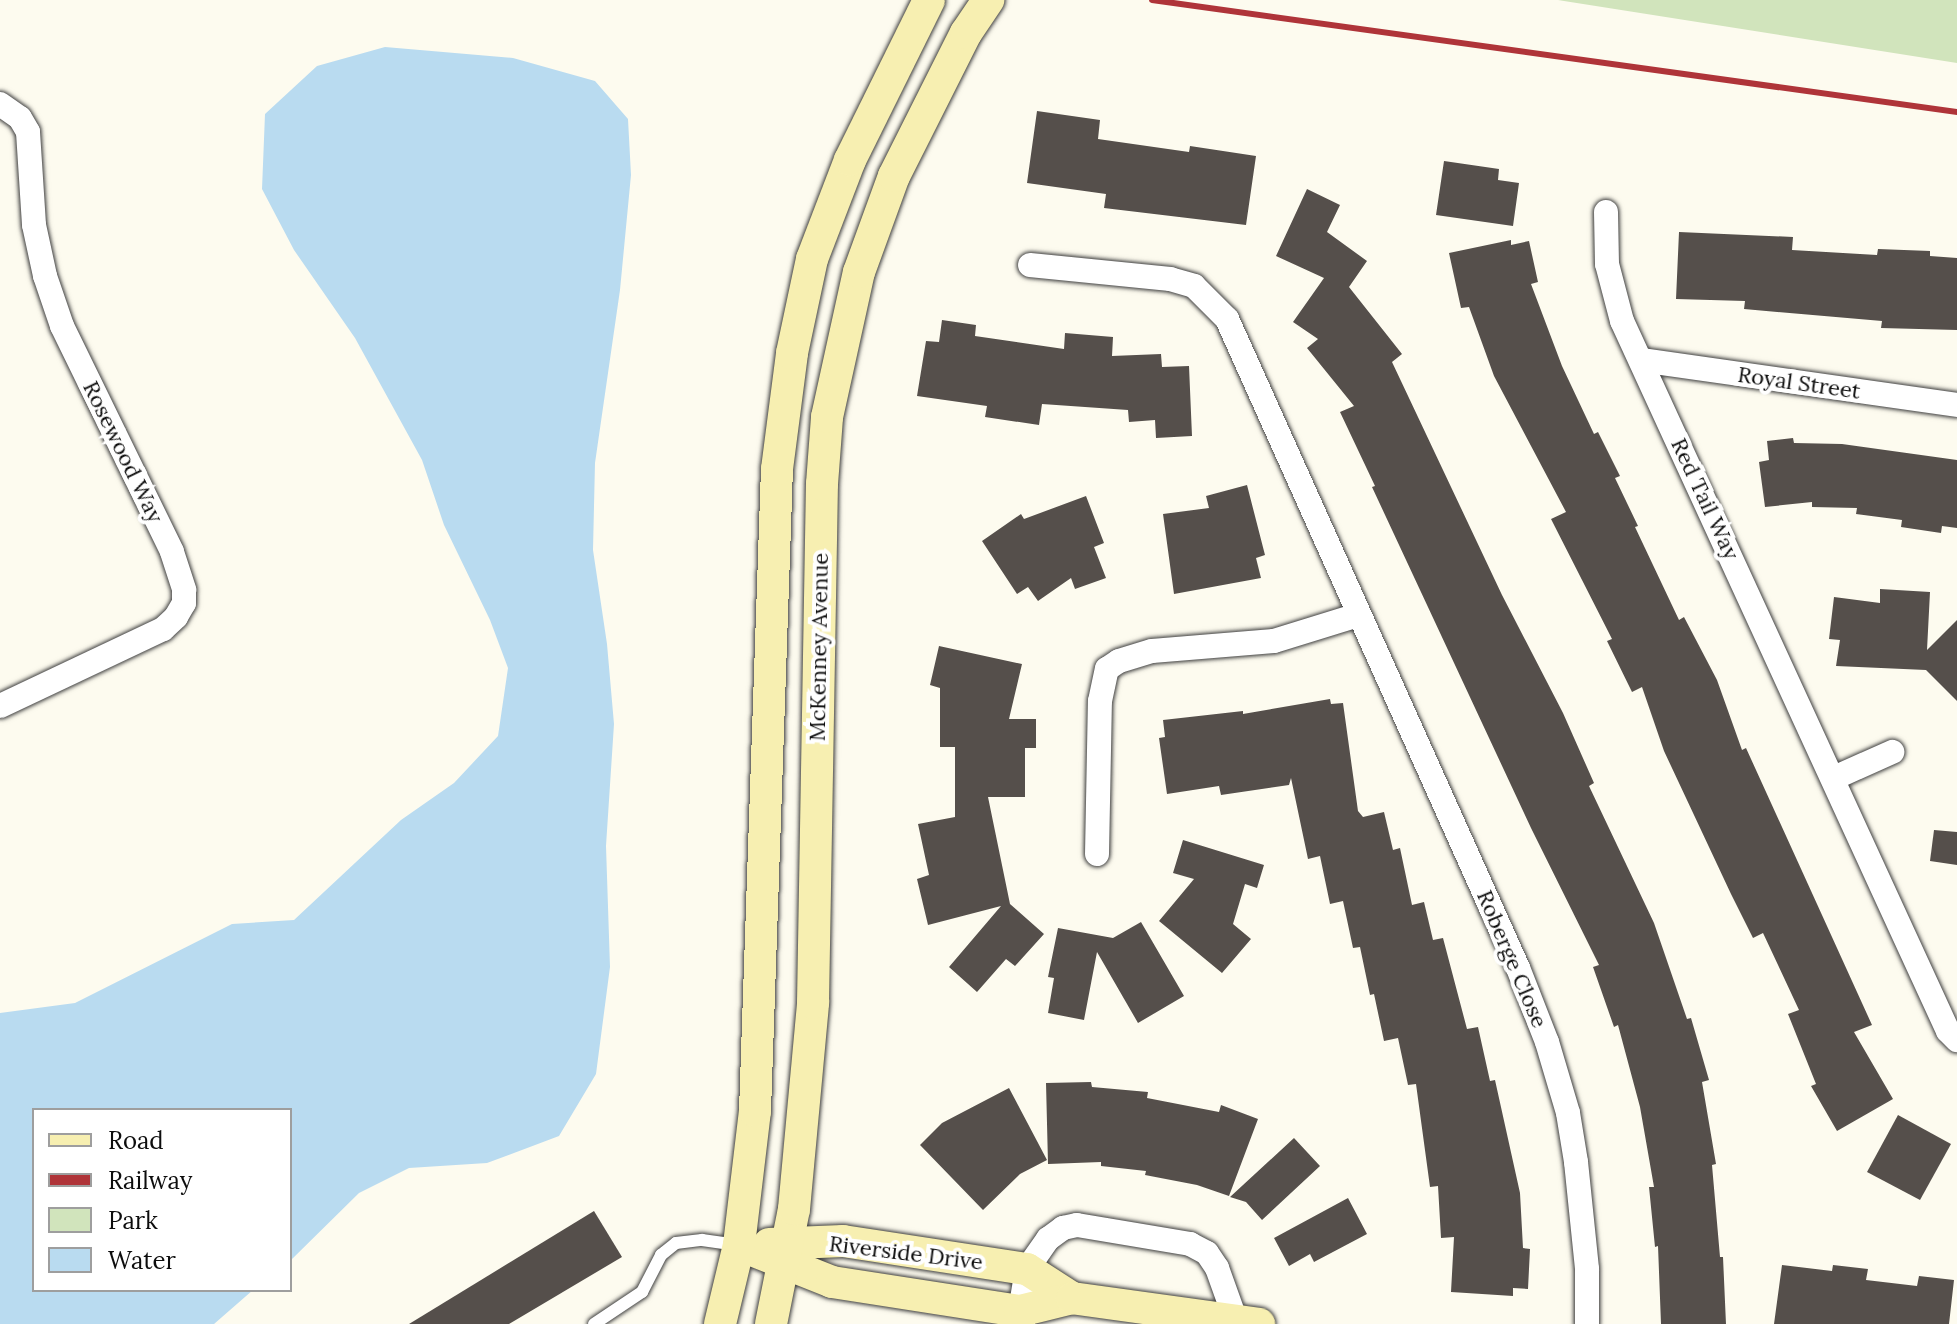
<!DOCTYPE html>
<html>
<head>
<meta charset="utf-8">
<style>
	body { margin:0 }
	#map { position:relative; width:1957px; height:1324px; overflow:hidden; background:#fdfbef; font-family:Lora,serif }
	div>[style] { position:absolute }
	.green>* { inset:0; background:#d1e4bc }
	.water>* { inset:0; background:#b9dbf0 }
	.building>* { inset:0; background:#554f4b }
	.roads { filter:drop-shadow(0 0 2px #404040) drop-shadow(0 0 2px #404040) }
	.lane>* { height:12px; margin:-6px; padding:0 6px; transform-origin:6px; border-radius:6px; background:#fff }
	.street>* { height:24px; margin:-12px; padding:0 12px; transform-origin:12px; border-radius:12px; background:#fff }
	.secondary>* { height:32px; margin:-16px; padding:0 16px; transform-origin:16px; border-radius:16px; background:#f7efb1 }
	.rail>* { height:6px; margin:-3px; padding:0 3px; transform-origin:3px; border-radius:3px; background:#af3439 }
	span { translate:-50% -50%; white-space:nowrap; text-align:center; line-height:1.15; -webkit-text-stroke:8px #fff; paint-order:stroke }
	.street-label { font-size:22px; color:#0d0d0d }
	.legend { position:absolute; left:32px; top:1108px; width:260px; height:184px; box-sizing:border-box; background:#fff; border:2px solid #9e9e9e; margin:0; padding:10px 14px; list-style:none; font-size:24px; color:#0d0d0d }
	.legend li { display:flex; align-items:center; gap:16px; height:40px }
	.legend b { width:40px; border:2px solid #9e9e9e }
</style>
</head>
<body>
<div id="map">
	<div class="green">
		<i style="clip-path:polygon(1558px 0,1957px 0,1957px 63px,1564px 1px)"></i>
	</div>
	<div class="water">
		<i style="clip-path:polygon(385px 47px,513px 58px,595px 81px,628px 119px,631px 175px,620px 290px,595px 463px,593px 550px,607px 644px,614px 724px,606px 846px,610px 967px,596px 1074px,559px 1136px,487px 1163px,409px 1168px,359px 1193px,290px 1261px,290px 1110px,34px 1110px,34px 1290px,253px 1290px,214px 1324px,0 1324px,0 1013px,75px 1003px,232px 924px,294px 920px,401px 820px,454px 783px,498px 736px,508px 668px,490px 620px,444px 525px,422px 460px,355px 338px,294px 250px,262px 189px,265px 114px,317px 66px)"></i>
	</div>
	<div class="building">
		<i style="clip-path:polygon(1037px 111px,1100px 120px,1098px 139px,1189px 152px,1190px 146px,1256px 156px,1246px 225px,1104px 208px,1106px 194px,1027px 183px)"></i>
		<i style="clip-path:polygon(1444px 161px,1499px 169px,1498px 180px,1519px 183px,1513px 226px,1436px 215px)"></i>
		<i style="clip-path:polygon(1307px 189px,1340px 205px,1327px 232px,1367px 261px,1349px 287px,1402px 354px,1392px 362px,1502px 595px,1563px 713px,1594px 783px,1589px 786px,1654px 923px,1687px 1019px,1691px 1018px,1709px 1080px,1702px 1082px,1716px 1164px,1712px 1165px,1720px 1257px,1723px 1257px,1726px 1324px,1661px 1324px,1658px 1246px,1655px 1247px,1649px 1187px,1654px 1187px,1640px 1107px,1618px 1025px,1614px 1027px,1593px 967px,1599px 965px,1531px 828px,1372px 487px,1375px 486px,1340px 412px,1354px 406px,1307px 348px,1318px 339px,1293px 322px,1324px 278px,1276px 256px)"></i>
		<i style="clip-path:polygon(1679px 232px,1793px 237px,1792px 250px,1877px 255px,1878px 249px,1930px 251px,1930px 256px,1957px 258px,1957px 330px,1881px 328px,1882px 321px,1744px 309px,1745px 301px,1676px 299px)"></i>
		<i style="clip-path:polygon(1511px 240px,1511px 245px,1529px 241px,1538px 282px,1531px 284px,1562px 366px,1594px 434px,1598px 432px,1620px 476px,1615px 478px,1638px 526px,1635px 527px,1679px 620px,1684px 617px,1717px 680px,1742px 750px,1746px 748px,1872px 1025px,1854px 1032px,1893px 1099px,1837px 1131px,1811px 1086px,1816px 1084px,1788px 1014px,1799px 1010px,1763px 933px,1753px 938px,1731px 894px,1664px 751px,1642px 687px,1632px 692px,1607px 641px,1612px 639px,1551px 519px,1566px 512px,1494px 376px,1469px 307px,1461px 308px,1449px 253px)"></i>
		<i style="clip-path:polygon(942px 320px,976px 325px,975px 336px,1064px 349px,1065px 333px,1113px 337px,1112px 356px,1161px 354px,1162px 367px,1189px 366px,1192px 436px,1156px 438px,1155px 420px,1129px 422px,1128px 410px,1042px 404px,1039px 425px,985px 417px,987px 406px,917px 396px,926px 341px,939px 342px)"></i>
		<i style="clip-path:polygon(1793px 438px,1794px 443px,1842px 444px,1957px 460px,1957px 528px,1942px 526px,1941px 533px,1901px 527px,1902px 520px,1856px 514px,1857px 508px,1812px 507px,1812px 502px,1765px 507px,1759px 462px,1769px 460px,1767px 441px)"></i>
		<i style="clip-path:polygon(1247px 485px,1265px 555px,1256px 558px,1261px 578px,1174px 594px,1163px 514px,1209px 508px,1206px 496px)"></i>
		<i style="clip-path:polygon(1086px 496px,1104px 543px,1094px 547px,1106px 578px,1075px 589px,1071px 578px,1038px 601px,1028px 587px,1017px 594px,982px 541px,1021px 514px,1024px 519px)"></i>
		<i style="clip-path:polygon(1880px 589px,1930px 592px,1927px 650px,1957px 620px,1957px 701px,1926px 670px,1836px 666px,1840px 640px,1829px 639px,1834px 597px,1880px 603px)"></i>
		<i style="clip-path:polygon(939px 646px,1022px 664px,1009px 719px,1036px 719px,1036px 748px,1025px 748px,1025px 797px,988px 797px,1010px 904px,1044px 934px,1015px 966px,1006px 959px,977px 992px,949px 967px,1001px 906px,928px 925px,917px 879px,929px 875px,918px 824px,955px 817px,955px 747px,940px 747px,940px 688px,930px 685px)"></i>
		<i style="clip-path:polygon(1330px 699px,1331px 704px,1343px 703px,1358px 811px,1363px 817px,1384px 812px,1393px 850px,1400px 848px,1412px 905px,1424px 902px,1433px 940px,1443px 938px,1467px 1029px,1478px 1027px,1490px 1081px,1495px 1080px,1520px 1193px,1523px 1248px,1530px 1249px,1528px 1289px,1513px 1288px,1513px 1296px,1451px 1292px,1454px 1237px,1441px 1238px,1438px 1186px,1430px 1187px,1416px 1084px,1408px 1085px,1398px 1038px,1384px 1041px,1374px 994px,1370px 995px,1360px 947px,1353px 948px,1343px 901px,1330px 904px,1320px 856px,1308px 859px,1291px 778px,1289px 785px,1221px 795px,1219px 786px,1167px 794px,1159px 738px,1165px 737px,1163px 720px,1243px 711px,1243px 714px)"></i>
		<i style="clip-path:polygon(1934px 830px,1957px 832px,1957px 865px,1930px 861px)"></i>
		<i style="clip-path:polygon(1183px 840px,1264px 865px,1257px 888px,1245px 884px,1233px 924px,1251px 939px,1222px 973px,1159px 921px,1194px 879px,1173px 873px)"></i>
		<i style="clip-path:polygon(1141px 922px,1184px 996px,1138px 1023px,1097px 952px,1084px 1020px,1048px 1013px,1054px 978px,1048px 977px,1058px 928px,1113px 938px)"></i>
		<i style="clip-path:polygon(1091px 1082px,1092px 1087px,1148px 1092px,1147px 1098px,1219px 1112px,1221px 1105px,1258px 1119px,1229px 1196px,1197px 1185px,1145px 1175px,1146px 1171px,1101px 1166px,1101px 1162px,1048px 1164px,1046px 1083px)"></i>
		<i style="clip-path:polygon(1009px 1088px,1047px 1160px,1020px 1174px,983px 1210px,920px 1145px,942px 1123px)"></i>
		<i style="clip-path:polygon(1898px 1115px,1951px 1144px,1920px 1200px,1867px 1172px)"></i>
		<i style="clip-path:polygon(1294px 1138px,1320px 1166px,1262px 1220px,1246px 1202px,1230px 1197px)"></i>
		<i style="clip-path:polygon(1348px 1198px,1367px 1234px,1314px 1262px,1310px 1254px,1289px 1266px,1274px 1238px)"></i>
		<i style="clip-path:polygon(594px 1211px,622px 1257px,509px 1324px,409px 1324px)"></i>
		<i style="clip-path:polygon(1782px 1265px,1832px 1271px,1833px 1265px,1868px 1269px,1866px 1280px,1917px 1286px,1919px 1276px,1954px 1280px,1949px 1324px,1774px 1324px)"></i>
	</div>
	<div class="roads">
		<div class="lane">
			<i style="left:594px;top:1324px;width:58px;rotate:-33.7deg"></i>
			<i style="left:642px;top:1292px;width:42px;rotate:-62.8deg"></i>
			<i style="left:661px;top:1255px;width:19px;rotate:-39deg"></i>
			<i style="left:676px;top:1243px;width:26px;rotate:-7deg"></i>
			<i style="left:702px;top:1240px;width:34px;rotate:8deg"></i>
		</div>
		<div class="street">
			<i style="left:0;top:104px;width:24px;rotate:35deg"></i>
			<i style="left:20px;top:118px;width:16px;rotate:60deg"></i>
			<i style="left:28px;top:132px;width:93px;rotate:86.3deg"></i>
			<i style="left:34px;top:225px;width:52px;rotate:77.8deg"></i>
			<i style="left:45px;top:276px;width:53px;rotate:71.2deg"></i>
			<i style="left:62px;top:326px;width:251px;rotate:64deg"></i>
			<i style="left:172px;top:552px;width:40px;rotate:72deg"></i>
			<i style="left:184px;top:590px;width:13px;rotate:90deg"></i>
			<i style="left:184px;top:603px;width:16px;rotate:120deg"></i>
			<i style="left:176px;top:617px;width:18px;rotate:137deg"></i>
			<i style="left:163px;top:629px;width:180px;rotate:154.7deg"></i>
			<i style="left:1606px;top:212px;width:52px;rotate:88.9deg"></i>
			<i style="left:1607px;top:264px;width:59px;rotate:75.3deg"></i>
			<i style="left:1622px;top:321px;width:781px;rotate:65.34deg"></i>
			<i style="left:1948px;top:1031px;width:13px;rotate:45deg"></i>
			<i style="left:1030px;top:265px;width:141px;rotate:5.7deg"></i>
			<i style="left:1170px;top:279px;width:25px;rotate:16deg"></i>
			<i style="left:1194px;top:286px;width:47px;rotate:45deg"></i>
			<i style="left:1227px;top:319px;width:711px;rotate:65.85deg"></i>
			<i style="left:1518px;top:968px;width:79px;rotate:68.6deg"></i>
			<i style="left:1547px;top:1042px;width:74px;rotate:73.5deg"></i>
			<i style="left:1568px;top:1113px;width:50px;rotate:80.7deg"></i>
			<i style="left:1576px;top:1162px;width:108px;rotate:84.1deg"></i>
			<i style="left:1587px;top:1269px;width:55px;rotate:90deg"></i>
			<i style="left:1641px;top:360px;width:319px;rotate:8.1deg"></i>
			<i style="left:1834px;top:778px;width:64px;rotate:-24.1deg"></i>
			<i style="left:1097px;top:854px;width:153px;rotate:-88.9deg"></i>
			<i style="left:1100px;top:701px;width:33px;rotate:-78deg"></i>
			<i style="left:1107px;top:669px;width:14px;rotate:-34deg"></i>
			<i style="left:1119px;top:661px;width:34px;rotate:-17deg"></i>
			<i style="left:1152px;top:651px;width:122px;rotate:-4.7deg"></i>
			<i style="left:1274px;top:641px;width:88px;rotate:-17.2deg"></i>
			<i style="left:1023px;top:1324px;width:13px;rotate:-103deg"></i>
			<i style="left:1020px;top:1311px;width:43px;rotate:-80.5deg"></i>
			<i style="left:1027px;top:1269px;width:37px;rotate:-55deg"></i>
			<i style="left:1048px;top:1239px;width:19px;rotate:-36deg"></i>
			<i style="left:1063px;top:1228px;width:14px;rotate:-12deg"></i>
			<i style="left:1077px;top:1225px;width:115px;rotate:9.5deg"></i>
			<i style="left:1190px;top:1244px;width:19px;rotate:28deg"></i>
			<i style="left:1207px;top:1253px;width:18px;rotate:56deg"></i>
			<i style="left:1217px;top:1268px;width:59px;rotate:70.3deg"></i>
		</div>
		<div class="secondary">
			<i style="left:769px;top:1244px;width:74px;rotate:-2.3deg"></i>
			<i style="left:843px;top:1241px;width:186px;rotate:8.7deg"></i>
			<i style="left:1027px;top:1269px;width:54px;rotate:32.8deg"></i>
			<i style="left:739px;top:1245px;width:100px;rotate:21.7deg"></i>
			<i style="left:832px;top:1282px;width:190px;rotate:8.8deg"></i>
			<i style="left:1020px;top:1311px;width:54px;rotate:-14deg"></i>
			<i style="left:1072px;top:1298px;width:189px;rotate:7.9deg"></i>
			<i style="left:720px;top:1324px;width:81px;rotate:-76.5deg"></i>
			<i style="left:739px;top:1245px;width:135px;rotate:-83.2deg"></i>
			<i style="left:755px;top:1111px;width:642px;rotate:-88.04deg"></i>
			<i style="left:777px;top:469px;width:117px;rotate:-82.6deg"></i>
			<i style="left:792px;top:353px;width:96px;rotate:-78deg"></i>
			<i style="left:812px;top:259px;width:106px;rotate:-69deg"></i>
			<i style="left:850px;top:160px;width:178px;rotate:-63.7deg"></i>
			<i style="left:771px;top:1324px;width:117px;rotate:-78.7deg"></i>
			<i style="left:794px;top:1209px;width:207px;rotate:-84.7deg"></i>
			<i style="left:813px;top:1003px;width:519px;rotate:-89.01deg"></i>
			<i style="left:822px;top:484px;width:67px;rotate:-85.7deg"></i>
			<i style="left:827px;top:417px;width:148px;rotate:-77.6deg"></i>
			<i style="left:859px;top:272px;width:102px;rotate:-70deg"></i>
			<i style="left:894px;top:176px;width:160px;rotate:-63.3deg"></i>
			<i style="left:966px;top:33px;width:40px;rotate:-56deg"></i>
		</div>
	</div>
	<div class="rail">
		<i style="left:1152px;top:0;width:813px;rotate:7.92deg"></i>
	</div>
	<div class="street-label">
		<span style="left:1799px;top:383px;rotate:8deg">Royal Street</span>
		<span style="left:123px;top:452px;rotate:64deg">Rosewood Way</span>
		<span style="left:1705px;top:499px;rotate:65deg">Red Tail Way</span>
		<span style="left:819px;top:647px;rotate:-89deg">McKenney Avenue</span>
		<span style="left:1512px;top:959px;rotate:67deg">Roberge Close</span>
		<span style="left:906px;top:1253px;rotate:7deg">Riverside Drive</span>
	</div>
	<ul class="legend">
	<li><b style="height:10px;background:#f7efb1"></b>Road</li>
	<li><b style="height:10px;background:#af3439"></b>Railway</li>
	<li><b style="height:22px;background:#d1e4bc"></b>Park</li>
	<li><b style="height:22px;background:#b9dbf0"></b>Water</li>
	</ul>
</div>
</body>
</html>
